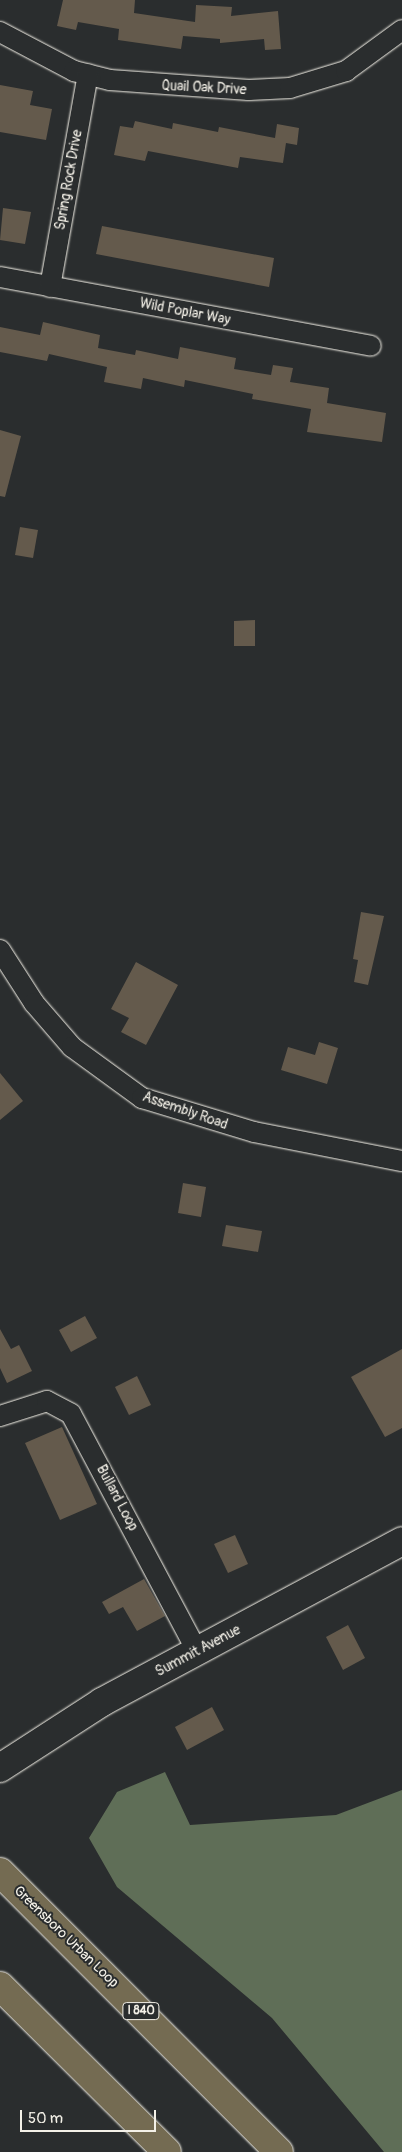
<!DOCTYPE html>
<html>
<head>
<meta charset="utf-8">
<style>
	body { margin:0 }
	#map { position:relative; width:402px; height:2152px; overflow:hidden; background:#2a2d2e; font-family:Pangolin,sans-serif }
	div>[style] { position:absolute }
	.green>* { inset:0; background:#5f6e57 }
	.building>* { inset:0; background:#645a4c }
	.roads { filter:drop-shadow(0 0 1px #f4f1e8) drop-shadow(0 0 1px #f4f1e8) }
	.street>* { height:20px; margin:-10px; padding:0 10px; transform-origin:10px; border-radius:10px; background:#2a2d2e }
	.secondary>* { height:28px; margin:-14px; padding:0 14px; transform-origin:14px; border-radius:14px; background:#2a2d2e }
	.highway>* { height:28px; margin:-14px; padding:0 14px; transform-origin:14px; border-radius:14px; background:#746b52 }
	span { translate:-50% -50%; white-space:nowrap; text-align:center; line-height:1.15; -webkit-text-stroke:4px #2a2d2e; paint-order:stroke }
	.shield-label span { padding:1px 4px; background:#2a2d2e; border:1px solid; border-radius:4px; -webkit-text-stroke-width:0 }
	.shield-label { font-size:12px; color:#f4f1e8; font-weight:700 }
	.street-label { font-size:14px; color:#f4f1e8 }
	.scale { position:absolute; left:20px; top:2110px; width:136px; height:22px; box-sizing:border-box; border:2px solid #f4f1e8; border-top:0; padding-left:6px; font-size:15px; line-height:18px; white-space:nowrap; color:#f4f1e8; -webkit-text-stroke:4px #2a2d2e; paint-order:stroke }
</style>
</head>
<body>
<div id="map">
	<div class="green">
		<i style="clip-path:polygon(165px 1772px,190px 1825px,336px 1815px,402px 1790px,402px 2152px,384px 2152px,272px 2018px,117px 1887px,89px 1838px,117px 1792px)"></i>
	</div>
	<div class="building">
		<i style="clip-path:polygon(63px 0,135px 0,134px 13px,195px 22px,196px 5px,232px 7px,231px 16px,278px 11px,281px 49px,265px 50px,264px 39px,220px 43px,220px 39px,183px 36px,181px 49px,118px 40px,119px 29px,78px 22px,76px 30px,57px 26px)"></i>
		<i style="clip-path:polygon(0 85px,33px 91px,30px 105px,52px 109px,46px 140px,0 132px)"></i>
		<i style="clip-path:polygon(135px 121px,172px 129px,173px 123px,218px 132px,219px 127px,275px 138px,277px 124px,299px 128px,297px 145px,286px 143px,283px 163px,240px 157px,238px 168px,148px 151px,145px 161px,114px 155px,120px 126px,133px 128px)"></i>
		<i style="clip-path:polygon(3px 208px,31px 212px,25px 244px,0 240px)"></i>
		<i style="clip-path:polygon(102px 226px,274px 258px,269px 287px,96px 254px)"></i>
		<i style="clip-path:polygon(43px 322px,100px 335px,98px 348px,135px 355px,136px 350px,178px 359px,180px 347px,236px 358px,234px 369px,271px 375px,273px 365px,293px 368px,290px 382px,329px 388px,327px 403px,386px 413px,382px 442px,307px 432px,311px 409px,252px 399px,253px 394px,185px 380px,184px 387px,143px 378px,141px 389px,104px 382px,107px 367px,49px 354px,47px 361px,0 352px,0 327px,40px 335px)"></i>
		<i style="clip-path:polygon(0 430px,21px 436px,5px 497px,0 496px)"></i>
		<i style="clip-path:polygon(20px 527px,38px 530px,33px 558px,15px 555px)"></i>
		<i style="clip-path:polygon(255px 620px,255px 646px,234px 646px,234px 621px)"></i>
		<i style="clip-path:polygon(361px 912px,384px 916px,368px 985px,354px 982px,358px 960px,353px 959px)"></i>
		<i style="clip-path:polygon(136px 962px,178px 985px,146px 1045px,121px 1032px,129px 1018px,111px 1009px)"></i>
		<i style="clip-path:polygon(319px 1042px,338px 1048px,327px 1084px,281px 1070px,288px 1047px,315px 1055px)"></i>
		<i style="clip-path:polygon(0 1073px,23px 1101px,0 1120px)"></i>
		<i style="clip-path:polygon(183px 1183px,206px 1187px,201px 1217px,178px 1213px)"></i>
		<i style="clip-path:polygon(226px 1225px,262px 1231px,258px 1252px,222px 1246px)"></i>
		<i style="clip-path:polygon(85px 1316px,97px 1338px,71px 1352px,59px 1330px)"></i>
		<i style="clip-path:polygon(0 1329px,11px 1349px,19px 1345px,32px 1371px,7px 1383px,0 1368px)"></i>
		<i style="clip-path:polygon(402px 1349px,402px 1428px,385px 1437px,351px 1377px)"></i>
		<i style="clip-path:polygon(137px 1376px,151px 1405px,129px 1415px,115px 1387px)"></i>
		<i style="clip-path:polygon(62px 1427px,97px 1504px,60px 1520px,25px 1443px)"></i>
		<i style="clip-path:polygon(235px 1535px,248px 1564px,228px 1573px,214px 1544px)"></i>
		<i style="clip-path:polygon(144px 1579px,165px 1616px,137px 1631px,123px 1607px,109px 1614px,102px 1602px)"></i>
		<i style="clip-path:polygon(348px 1625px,365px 1658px,343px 1670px,326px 1637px)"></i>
		<i style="clip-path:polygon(212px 1707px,224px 1730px,187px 1750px,175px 1727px)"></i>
	</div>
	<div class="roads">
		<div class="street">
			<i style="left:0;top:32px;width:84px;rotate:27.8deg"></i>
			<i style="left:74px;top:71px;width:37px;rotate:14deg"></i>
			<i style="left:110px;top:80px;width:139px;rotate:4.1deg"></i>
			<i style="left:249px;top:90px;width:41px;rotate:-2.8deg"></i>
			<i style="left:290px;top:88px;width:59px;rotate:-16.9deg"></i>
			<i style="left:346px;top:71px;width:69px;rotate:-36.2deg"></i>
			<i style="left:0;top:277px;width:377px;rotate:10.5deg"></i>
			<i style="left:50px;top:287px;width:216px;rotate:-79.9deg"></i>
			<i style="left:0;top:950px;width:63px;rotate:57.3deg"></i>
			<i style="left:34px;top:1003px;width:58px;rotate:49.2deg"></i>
			<i style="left:72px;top:1047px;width:87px;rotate:36.1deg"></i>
			<i style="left:142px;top:1098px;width:117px;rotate:16.9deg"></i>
			<i style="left:254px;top:1132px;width:151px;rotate:11.1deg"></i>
			<i style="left:0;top:1416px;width:49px;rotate:-17.7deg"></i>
			<i style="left:47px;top:1401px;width:27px;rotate:28deg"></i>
			<i style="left:71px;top:1414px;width:268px;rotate:62deg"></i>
		</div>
		<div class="secondary">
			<i style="left:0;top:1768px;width:121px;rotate:-32.9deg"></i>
			<i style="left:102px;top:1702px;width:340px;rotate:-28.2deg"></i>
		</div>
		<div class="highway">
			<i style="left:0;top:1872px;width:395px;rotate:45.1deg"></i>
			<i style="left:0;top:1986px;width:235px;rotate:44.8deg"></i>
		</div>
	</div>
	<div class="shield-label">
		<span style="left:141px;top:2011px">I 840</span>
	</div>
	<div class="street-label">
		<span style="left:204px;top:88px;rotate:3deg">Quail Oak Drive</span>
		<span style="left:69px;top:180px;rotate:-80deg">Spring Rock Drive</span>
		<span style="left:185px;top:312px;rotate:11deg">Wild Poplar Way</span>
		<span style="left:185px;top:1111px;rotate:19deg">Assembly Road</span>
		<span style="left:117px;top:1498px;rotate:62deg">Bullard Loop</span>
		<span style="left:198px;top:1651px;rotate:-28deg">Summit Avenue</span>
		<span style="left:66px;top:1937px;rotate:44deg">Greensboro Urban Loop</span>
	</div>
	<div class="scale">50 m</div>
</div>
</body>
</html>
